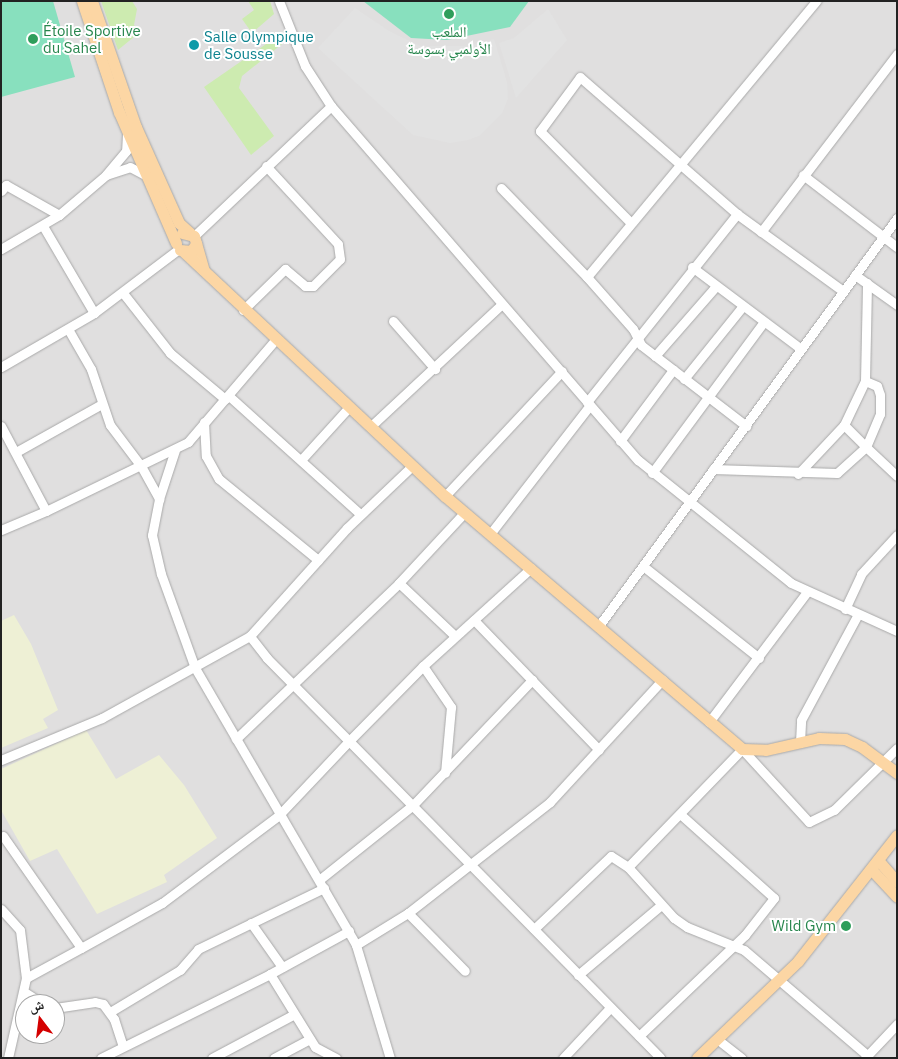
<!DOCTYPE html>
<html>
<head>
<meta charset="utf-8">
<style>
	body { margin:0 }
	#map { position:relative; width:898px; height:1059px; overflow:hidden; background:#f2efe9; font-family:"IBM Plex Sans","Noto Naskh Arabic",sans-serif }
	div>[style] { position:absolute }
	.residential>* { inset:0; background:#e0dfdf }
	.farmland>* { inset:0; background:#eef0d5 }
	.grass>* { inset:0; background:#cdebb0 }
	.pitch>* { inset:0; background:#88e0be }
	.parking>* { inset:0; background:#e2e2e2 }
	.roads { filter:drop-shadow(0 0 1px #a9a9a9) drop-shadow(0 0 1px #a9a9a9) }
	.minor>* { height:9px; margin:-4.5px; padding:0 4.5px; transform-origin:4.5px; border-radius:4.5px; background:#fff }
	.major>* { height:11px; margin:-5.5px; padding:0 5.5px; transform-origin:5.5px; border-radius:5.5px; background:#fcd6a4 }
	.dots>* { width:14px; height:14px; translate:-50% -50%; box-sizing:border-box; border:2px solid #fff; border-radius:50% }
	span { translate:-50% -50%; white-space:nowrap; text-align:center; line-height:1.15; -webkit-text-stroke:4px #fff; paint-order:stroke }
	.leisure-label { font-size:15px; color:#27864d }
	.left { translate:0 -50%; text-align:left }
	.right { translate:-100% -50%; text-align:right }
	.culture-label { font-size:15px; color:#0d838f }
	.frame { position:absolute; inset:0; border:2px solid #222; pointer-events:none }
	.north { position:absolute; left:15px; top:994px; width:50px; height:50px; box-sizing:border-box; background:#fff; border:1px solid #a7a7a7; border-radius:50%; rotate:345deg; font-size:14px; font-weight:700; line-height:20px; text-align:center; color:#222 }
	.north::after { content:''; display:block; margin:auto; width:18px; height:22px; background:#d40000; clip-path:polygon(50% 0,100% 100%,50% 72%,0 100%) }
</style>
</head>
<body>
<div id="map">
	<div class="residential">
		<i style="clip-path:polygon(evenodd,1px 1px,897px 1px,897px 1058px,1px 1058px,1px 1px,25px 1004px,55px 1004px,55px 1034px,25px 1034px,25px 1004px)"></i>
	</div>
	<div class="farmland">
		<i style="clip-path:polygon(14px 615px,31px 644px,58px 710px,43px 719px,48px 728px,1px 748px,1px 621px)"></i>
		<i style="clip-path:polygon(86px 730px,116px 779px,159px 755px,184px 785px,217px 838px,164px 875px,167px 882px,97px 914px,57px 849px,30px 861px,1px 810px,1px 769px)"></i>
	</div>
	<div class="grass">
		<i style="clip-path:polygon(101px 1px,132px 1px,137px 9px,134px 25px,140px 32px,118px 50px)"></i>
		<i style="clip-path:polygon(248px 1px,270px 1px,274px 14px,252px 33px,242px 19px,254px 10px)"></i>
		<i style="clip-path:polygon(282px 33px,282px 44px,242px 76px,239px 88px,274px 136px,251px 155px,204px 87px)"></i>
	</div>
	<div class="pitch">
		<i style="clip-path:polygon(1px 1px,53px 1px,75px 77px,1px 97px)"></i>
		<i style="clip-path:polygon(363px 1px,529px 1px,510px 27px,447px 40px,411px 38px)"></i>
	</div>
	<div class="parking">
		<i style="clip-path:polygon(355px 8px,389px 31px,420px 46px,467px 46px,494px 39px,507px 82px,508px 98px,502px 113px,479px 136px,468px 140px,450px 143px,413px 135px,318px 48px)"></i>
		<i style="clip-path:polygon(548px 9px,567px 40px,516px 98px,499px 43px,514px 38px)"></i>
	</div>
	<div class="roads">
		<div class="minor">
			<i style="left:279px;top:1px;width:70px;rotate:68.2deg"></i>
			<i style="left:305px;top:66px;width:48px;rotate:57deg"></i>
			<i style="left:331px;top:106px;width:469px;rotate:49.1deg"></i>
			<i style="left:638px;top:460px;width:196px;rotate:38.8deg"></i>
			<i style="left:791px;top:583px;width:116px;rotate:24.4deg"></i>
			<i style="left:127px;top:134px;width:17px;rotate:93deg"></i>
			<i style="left:126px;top:151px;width:31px;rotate:130deg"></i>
			<i style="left:106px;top:175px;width:25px;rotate:-18deg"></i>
			<i style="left:130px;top:167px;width:17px;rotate:28deg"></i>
			<i style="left:803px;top:175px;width:118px;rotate:37.5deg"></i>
			<i style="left:501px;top:188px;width:124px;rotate:46deg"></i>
			<i style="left:587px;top:277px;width:69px;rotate:48.5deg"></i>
			<i style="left:633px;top:329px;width:18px;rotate:63deg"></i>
			<i style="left:641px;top:345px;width:133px;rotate:37.6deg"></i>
			<i style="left:1px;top:191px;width:8px;rotate:-50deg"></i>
			<i style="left:6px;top:185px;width:61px;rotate:29.5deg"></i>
			<i style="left:630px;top:222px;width:128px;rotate:-134.7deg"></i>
			<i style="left:540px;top:131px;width:67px;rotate:-53.5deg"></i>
			<i style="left:580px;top:77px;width:208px;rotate:41.1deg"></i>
			<i style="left:737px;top:214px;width:131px;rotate:36deg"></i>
			<i style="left:43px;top:226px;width:101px;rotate:59.6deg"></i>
			<i style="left:761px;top:232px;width:224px;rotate:-52.6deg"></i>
			<i style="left:194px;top:236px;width:189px;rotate:-43.5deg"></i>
			<i style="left:1px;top:249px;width:67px;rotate:-30.4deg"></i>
			<i style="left:59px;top:215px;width:62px;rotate:-40.4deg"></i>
			<i style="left:692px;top:267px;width:135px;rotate:36.9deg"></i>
			<i style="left:855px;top:275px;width:52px;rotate:35.5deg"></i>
			<i style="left:587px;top:277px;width:359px;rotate:-50.3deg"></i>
			<i style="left:123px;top:293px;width:76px;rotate:51.9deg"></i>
			<i style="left:170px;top:353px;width:72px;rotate:39.9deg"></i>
			<i style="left:243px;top:310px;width:59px;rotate:-44.3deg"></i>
			<i style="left:285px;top:269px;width:26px;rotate:40deg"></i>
			<i style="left:305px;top:286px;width:8px"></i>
			<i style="left:313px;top:286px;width:38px;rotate:-45deg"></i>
			<i style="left:340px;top:259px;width:15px;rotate:-98deg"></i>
			<i style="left:338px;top:244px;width:106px;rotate:-132.7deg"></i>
			<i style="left:393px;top:321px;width:64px;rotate:48.8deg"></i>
			<i style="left:68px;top:329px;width:46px;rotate:60.1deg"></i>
			<i style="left:91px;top:369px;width:59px;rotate:71.3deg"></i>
			<i style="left:110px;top:425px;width:51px;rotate:52.9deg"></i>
			<i style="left:141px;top:466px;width:38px;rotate:61deg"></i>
			<i style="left:655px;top:356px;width:93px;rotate:-48.9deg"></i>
			<i style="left:1px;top:367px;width:108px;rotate:-30.1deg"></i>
			<i style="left:94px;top:313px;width:106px;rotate:-37deg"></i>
			<i style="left:684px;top:379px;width:92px;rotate:-51.1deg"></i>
			<i style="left:229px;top:396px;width:176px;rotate:42deg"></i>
			<i style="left:587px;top:402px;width:241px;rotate:-51.4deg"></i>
			<i style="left:204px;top:422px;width:34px;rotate:87deg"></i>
			<i style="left:206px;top:456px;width:26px;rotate:61deg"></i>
			<i style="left:219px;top:479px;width:128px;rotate:39.3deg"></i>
			<i style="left:844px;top:425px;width:31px;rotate:45deg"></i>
			<i style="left:866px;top:447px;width:36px;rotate:-67deg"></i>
			<i style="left:880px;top:414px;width:19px;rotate:-90deg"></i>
			<i style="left:880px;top:395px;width:9px;rotate:-108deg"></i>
			<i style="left:877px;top:386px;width:13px;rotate:-157deg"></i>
			<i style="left:1px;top:426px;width:96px;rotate:62.1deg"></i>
			<i style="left:46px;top:511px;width:158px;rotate:-25.9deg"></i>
			<i style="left:188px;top:442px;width:134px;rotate:-49.5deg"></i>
			<i style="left:370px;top:427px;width:180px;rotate:-43deg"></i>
			<i style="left:620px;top:441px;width:89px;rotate:-53.3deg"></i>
			<i style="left:175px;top:450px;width:52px;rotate:108.1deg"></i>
			<i style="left:159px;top:499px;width:37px;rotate:101deg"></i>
			<i style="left:152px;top:535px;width:40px;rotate:77deg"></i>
			<i style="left:161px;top:574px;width:100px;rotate:70.1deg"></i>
			<i style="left:195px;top:668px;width:320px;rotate:59.8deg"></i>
			<i style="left:356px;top:945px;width:118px;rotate:73.3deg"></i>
			<i style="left:16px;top:452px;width:98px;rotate:-29.2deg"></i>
			<i style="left:301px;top:460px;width:72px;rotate:-47.8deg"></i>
			<i style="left:713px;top:469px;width:124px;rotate:1.8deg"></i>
			<i style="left:837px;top:473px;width:39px;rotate:-42deg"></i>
			<i style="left:866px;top:447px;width:42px;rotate:43.1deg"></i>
			<i style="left:652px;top:473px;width:187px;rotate:-53.5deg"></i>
			<i style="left:798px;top:474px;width:67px;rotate:-46.8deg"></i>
			<i style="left:844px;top:425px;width:49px;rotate:-64.5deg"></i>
			<i style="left:865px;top:381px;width:98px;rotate:-88.8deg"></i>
			<i style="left:445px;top:496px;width:171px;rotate:-46.9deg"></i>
			<i style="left:1px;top:530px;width:49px;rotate:-22.9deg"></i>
			<i style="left:490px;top:534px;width:163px;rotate:-52.2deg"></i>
			<i style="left:643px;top:566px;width:148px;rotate:38.4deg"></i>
			<i style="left:531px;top:568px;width:146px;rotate:137.8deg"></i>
			<i style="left:423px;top:666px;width:105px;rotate:134.6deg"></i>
			<i style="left:349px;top:741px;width:444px;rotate:45.5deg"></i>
			<i style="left:399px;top:583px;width:77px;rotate:43.4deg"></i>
			<i style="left:845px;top:609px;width:38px;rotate:-65deg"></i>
			<i style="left:861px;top:574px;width:53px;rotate:-47.3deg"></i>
			<i style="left:474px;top:620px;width:180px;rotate:46.1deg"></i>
			<i style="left:598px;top:627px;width:507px;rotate:-53.83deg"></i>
			<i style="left:423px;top:666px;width:50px;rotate:55.7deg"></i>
			<i style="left:451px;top:707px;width:66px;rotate:95.2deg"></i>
			<i style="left:709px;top:722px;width:163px;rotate:-53deg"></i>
			<i style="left:236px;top:739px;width:226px;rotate:-43.7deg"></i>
			<i style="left:399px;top:583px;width:96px;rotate:-47.1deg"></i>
			<i style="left:800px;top:742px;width:22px;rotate:-87deg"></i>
			<i style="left:801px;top:720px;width:120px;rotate:-61.7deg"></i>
			<i style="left:1px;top:760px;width:109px;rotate:-22.6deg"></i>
			<i style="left:102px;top:718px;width:169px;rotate:-29deg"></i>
			<i style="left:250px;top:636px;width:145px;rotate:-48.1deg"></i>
			<i style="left:347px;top:528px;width:90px;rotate:-43.6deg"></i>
			<i style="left:3px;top:836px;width:136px;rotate:55.1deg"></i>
			<i style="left:81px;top:948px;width:93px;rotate:-29.1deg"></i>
			<i style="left:162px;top:903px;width:146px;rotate:-36.9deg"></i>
			<i style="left:279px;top:815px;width:102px;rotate:-46.6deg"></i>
			<i style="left:349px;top:741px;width:117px;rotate:-134.7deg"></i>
			<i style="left:267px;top:658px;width:28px;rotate:-128deg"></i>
			<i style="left:628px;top:867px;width:164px;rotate:-46deg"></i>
			<i style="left:742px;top:749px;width:99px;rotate:47.5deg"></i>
			<i style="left:809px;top:822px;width:28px;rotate:-26deg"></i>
			<i style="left:834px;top:810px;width:88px;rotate:-44.5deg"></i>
			<i style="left:319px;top:880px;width:120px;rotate:-38.6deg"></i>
			<i style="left:413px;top:805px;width:173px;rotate:-46.4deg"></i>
			<i style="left:1px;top:909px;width:28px;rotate:48deg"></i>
			<i style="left:20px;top:930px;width:48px;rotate:82.9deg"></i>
			<i style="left:26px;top:978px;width:82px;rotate:102.7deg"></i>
			<i style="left:408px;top:913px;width:81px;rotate:45.5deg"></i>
			<i style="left:251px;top:923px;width:54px;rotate:54.8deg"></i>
			<i style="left:534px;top:929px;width:106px;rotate:-43.5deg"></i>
			<i style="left:611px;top:856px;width:20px;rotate:33deg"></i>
			<i style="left:628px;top:867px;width:69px;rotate:48deg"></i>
			<i style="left:674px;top:918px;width:16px;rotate:35deg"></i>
			<i style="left:687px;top:927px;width:61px;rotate:22deg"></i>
			<i style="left:744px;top:950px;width:162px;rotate:40.5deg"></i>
			<i style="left:356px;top:945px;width:61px;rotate:-31.6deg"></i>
			<i style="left:408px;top:913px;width:180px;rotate:-38deg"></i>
			<i style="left:550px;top:802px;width:166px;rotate:-47.4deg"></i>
			<i style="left:270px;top:974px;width:90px;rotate:-28.6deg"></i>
			<i style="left:578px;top:975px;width:109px;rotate:-40.1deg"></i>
			<i style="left:26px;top:978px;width:63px;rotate:-28.6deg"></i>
			<i style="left:26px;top:993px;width:20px;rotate:33deg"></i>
			<i style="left:55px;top:1008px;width:40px;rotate:-8.5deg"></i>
			<i style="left:95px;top:1002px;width:8px;rotate:14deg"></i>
			<i style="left:103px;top:1004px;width:19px;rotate:54deg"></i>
			<i style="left:114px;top:1019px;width:28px;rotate:72deg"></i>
			<i style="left:110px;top:1012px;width:82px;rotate:-31deg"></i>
			<i style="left:180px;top:970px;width:28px;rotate:-49deg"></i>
			<i style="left:198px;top:949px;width:140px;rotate:-25.8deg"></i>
			<i style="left:639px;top:1036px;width:146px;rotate:-43.6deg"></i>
			<i style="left:745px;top:935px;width:47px;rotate:-51.9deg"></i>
			<i style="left:774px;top:898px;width:126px;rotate:-138.2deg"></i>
			<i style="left:717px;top:1039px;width:31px;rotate:38deg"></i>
			<i style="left:101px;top:1058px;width:189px;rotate:-26.4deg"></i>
			<i style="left:270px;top:974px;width:86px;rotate:58.3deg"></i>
			<i style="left:315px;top:1047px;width:24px;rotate:28deg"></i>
			<i style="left:212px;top:1058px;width:92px;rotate:-28deg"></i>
			<i style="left:274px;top:1058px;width:40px;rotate:-28deg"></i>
			<i style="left:563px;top:1058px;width:69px;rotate:-46.8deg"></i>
			<i style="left:865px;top:1058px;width:47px;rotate:-46.7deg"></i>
		</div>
		<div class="major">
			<i style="left:82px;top:1px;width:117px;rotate:71.6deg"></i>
			<i style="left:119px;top:112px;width:143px;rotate:66.5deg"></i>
			<i style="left:92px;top:1px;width:133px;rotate:70.8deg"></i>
			<i style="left:136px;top:127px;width:105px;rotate:65.9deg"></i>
			<i style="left:179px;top:223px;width:15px;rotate:42deg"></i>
			<i style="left:182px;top:233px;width:12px;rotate:14deg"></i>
			<i style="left:194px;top:236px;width:35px;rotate:74deg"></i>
			<i style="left:180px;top:250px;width:11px;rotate:5deg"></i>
			<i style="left:191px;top:251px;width:9px;rotate:-54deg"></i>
			<i style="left:184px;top:252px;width:357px;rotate:43.1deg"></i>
			<i style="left:445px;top:496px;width:390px;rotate:40.4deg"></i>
			<i style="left:742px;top:749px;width:24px;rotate:2deg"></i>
			<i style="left:766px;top:750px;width:54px;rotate:-12.8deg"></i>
			<i style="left:819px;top:738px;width:26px;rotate:2deg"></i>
			<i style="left:845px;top:739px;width:19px;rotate:25deg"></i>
			<i style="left:862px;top:747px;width:44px;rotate:36.6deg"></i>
			<i style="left:878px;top:860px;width:29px;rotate:49deg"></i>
			<i style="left:871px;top:869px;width:38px;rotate:47deg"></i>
			<i style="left:697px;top:1058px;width:140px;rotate:-43.8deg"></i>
			<i style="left:798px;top:961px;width:160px;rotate:-51.8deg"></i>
		</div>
	</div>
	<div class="dots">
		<i style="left:449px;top:14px;background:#2e9e5b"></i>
		<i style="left:33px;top:39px;background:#2e9e5b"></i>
		<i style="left:194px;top:45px;background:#0f9aa8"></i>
		<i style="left:846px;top:926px;background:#2e9e5b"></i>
	</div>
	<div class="leisure-label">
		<span class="left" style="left:43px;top:39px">Étoile Sportive<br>du Sahel</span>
		<span style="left:449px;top:40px">الملعب<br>الأولمبي بسوسة</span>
		<span class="right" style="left:836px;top:926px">Wild Gym</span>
	</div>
	<div class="culture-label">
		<span class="left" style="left:204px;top:45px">Salle Olympique<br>de Sousse</span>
	</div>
	<div class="frame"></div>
	<div class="north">ش</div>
</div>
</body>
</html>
